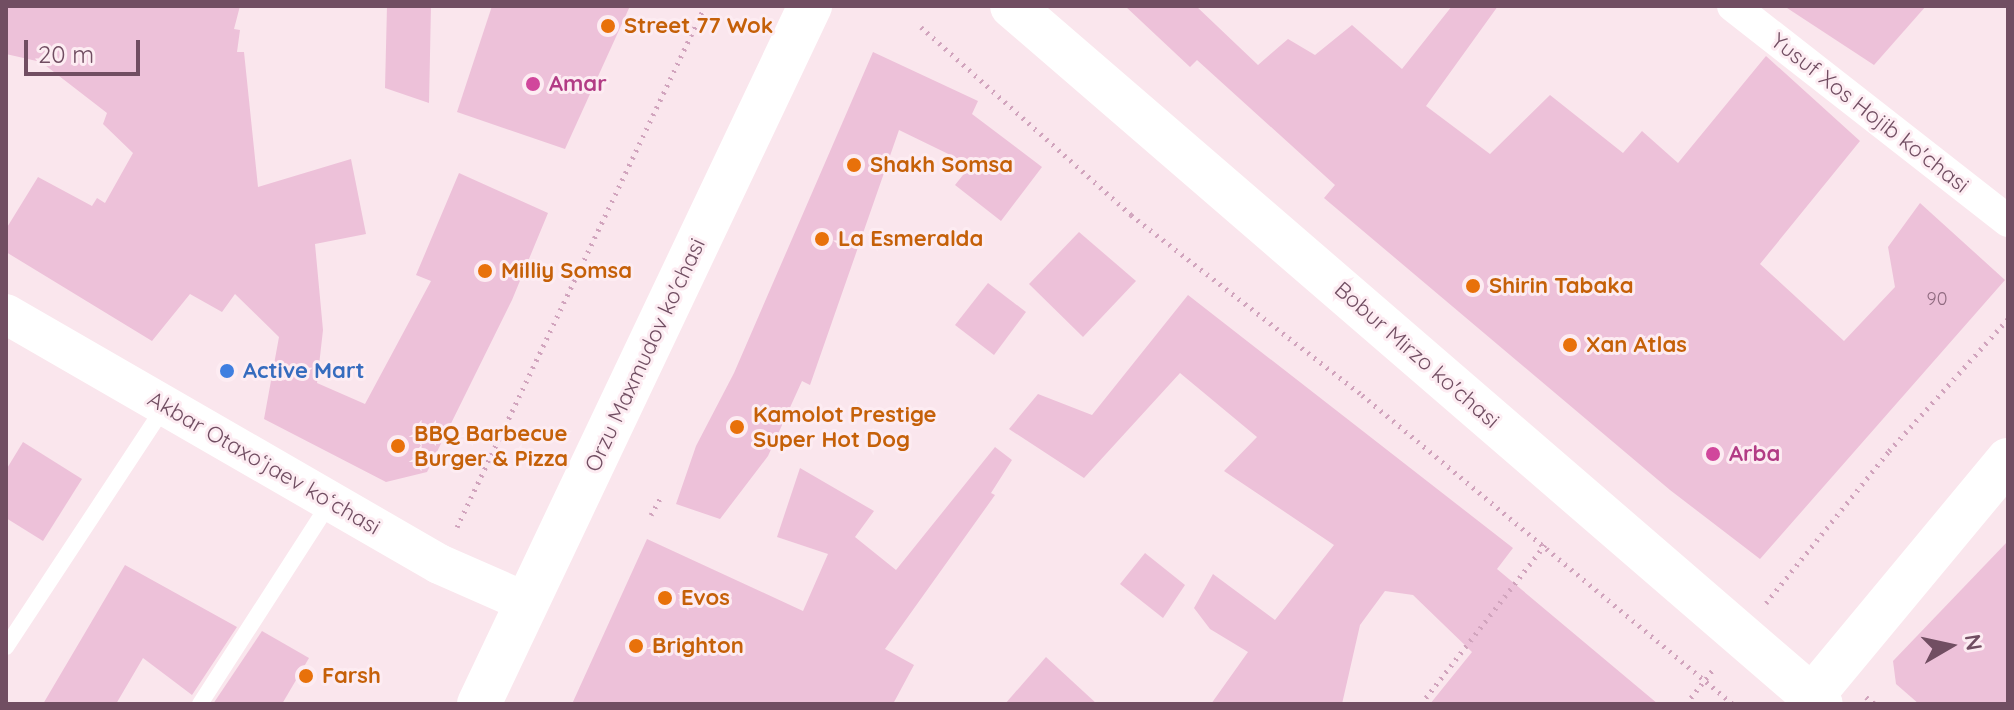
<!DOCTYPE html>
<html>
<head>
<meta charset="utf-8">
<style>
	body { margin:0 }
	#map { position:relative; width:2014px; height:710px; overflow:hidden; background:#fae6ed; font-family:Quicksand,sans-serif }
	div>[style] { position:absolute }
	.building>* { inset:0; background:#edc1d9 }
	.path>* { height:5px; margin-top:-2.5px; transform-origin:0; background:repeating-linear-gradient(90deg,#d1a4bd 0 2px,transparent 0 8px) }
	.service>* { height:16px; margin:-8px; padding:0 8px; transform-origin:8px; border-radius:8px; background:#fff }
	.minor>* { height:32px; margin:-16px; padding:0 16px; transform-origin:16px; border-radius:16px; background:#fff }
	.tertiary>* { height:40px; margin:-20px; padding:0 20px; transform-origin:20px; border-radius:20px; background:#fff }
	.secondary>* { height:44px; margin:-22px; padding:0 22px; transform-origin:22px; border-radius:22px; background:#fff }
	.dots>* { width:22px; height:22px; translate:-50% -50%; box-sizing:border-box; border:4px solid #fdecf2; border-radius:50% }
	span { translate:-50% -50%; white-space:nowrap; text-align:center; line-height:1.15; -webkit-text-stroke:6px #fdecf2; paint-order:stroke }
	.number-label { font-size:18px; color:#906b80 }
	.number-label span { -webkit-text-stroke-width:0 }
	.food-label { font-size:22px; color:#c56008; font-weight:700 }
	.left { translate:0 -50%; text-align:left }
	.hotel-label { font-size:22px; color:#b23c85; font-weight:700 }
	.street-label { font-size:22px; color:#714e62 }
	.shop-label { font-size:22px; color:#366cbe; font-weight:700 }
	.frame { position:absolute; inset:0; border:8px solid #714e62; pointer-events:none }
	.north { position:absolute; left:1910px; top:606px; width:80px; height:80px; -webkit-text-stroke:6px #fdecf2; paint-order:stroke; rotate:81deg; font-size:22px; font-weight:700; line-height:32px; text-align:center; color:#714e62 }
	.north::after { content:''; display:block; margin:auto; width:28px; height:36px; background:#714e62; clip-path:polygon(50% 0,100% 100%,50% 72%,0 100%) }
	.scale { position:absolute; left:24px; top:40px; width:116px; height:36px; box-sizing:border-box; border:4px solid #714e62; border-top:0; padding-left:10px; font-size:24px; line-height:28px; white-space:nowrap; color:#714e62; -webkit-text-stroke:6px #fdecf2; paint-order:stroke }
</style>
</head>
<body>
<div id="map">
	<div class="building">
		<i style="clip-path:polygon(6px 6px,240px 6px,234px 29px,240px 30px,237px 52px,244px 52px,258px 187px,351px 159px,366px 234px,315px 244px,323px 330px,317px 383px,365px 404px,431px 281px,416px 275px,459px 173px,548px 213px,512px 300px,427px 472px,386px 482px,264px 419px,279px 337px,235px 294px,222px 312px,190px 294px,152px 341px,6px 252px,6px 229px,38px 177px,92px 206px,97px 198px,105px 203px,133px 153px,103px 124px,107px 113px,41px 62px,6px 54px)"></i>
		<i style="clip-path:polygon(387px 6px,431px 6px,429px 103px,385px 88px)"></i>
		<i style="clip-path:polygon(492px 6px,630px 6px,565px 149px,457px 112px)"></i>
		<i style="clip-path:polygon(1125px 6px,1196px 6px,1258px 65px,1288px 39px,1315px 55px,1352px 25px,1402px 69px,1452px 6px,1498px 6px,1426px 106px,1490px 154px,1550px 95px,1623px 153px,1642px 131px,1678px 163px,1766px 56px,1860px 141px,1760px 264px,1844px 341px,1895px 287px,1888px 247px,1920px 203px,2005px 280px,1760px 559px,1670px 490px,1324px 198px,1335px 185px,1197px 60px,1190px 67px)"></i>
		<i style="clip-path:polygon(1784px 6px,1926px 6px,1874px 65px)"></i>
		<i style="clip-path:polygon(873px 52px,978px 101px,972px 114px,1042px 167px,1001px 221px,955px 185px,971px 165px,899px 130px,810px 385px,802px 381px,768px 456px,720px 519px,676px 504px,696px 446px,734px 373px)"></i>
		<i style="clip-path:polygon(1079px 232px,1136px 281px,1083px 337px,1029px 284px)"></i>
		<i style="clip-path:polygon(988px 283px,1026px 312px,994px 355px,955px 325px)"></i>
		<i style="clip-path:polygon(1188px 295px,1513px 548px,1497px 569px,1658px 704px,1430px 704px,1472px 652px,1413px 595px,1385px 591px,1360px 625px,1342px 704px,1211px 704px,1248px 652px,1210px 629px,1194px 608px,1213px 574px,1275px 620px,1334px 545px,1224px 471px,1257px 437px,1180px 373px,1084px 478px,1009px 429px,1038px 394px,1092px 415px)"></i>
		<i style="clip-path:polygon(23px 442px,82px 479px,43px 541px,6px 518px,6px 470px)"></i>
		<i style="clip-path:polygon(995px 447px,1012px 460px,991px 493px,995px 495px,885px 649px,914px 665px,893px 704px,572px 704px,647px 539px,803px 611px,828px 554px,777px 537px,800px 468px,874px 511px,855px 537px,896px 570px)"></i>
		<i style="clip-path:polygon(2008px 541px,2008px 704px,1919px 704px,1896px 684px,1893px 661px)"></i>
		<i style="clip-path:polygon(1145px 553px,1185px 585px,1163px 618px,1120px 584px)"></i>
		<i style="clip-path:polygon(125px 565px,237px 627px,192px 695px,143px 658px,116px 704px,43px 704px)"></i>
		<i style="clip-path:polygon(262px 631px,309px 658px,282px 704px,213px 704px)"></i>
		<i style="clip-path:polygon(1046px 657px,1097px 704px,1005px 704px)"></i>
	</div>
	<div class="path">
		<i style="left:921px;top:27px;width:282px;rotate:41.8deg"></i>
		<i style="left:1131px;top:215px;width:293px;rotate:37.9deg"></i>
		<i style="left:1362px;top:395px;width:483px;rotate:39.8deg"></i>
		<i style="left:651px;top:515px;width:21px;rotate:-61deg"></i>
		<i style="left:457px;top:527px;width:577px;rotate:-64.55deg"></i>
		<i style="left:1766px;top:603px;width:196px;rotate:-51deg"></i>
		<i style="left:1889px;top:451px;width:178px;rotate:-48deg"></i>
		<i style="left:1866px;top:697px;width:11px;rotate:38deg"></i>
		<i style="left:1421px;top:704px;width:202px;rotate:-52.1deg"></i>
		<i style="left:1686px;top:704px;width:47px;rotate:-51.9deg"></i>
	</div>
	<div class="service">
		<i style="left:6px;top:647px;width:287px;rotate:-56.6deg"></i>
		<i style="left:200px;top:704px;width:240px;rotate:-57.2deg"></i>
	</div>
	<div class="minor">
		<i style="left:1733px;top:6px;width:349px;rotate:38deg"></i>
	</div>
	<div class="tertiary">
		<i style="left:6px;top:314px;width:500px;rotate:30deg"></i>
		<i style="left:439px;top:564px;width:97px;rotate:23.7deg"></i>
	</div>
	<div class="secondary">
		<i style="left:1012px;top:6px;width:1068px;rotate:40.79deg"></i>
		<i style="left:1812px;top:696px;width:307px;rotate:-50.3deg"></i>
		<i style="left:479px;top:704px;width:773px;rotate:-64.63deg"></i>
	</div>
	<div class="dots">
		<i style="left:608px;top:26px;background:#e8710a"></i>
		<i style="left:533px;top:84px;background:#d1479c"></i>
		<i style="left:854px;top:165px;background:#e8710a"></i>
		<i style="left:822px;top:239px;background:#e8710a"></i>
		<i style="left:485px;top:271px;background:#e8710a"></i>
		<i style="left:1473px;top:286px;background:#e8710a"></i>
		<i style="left:1570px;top:345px;background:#e8710a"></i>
		<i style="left:227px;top:371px;background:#3f7fe0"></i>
		<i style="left:737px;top:427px;background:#e8710a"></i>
		<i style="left:398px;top:446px;background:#e8710a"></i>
		<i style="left:1713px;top:454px;background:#d1479c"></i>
		<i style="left:665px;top:598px;background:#e8710a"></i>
		<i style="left:636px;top:646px;background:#e8710a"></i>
		<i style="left:306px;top:676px;background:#e8710a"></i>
	</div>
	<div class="number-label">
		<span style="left:1937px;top:299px">90</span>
	</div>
	<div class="food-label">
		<span class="left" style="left:624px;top:26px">Street 77 Wok</span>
		<span class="left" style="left:870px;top:165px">Shakh Somsa</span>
		<span class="left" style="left:838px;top:239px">La Esmeralda</span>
		<span class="left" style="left:501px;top:271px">Milliy Somsa</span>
		<span class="left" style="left:1489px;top:286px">Shirin Tabaka</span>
		<span class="left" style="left:1586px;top:345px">Xan Atlas</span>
		<span class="left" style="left:753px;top:427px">Kamolot Prestige<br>Super Hot Dog</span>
		<span class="left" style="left:414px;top:446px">BBQ Barbecue<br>Burger &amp; Pizza</span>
		<span class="left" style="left:681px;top:598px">Evos</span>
		<span class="left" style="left:652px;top:646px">Brighton</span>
		<span class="left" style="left:322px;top:676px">Farsh</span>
	</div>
	<div class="hotel-label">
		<span class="left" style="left:549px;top:84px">Amar</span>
		<span class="left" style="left:1729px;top:454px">Arba</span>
	</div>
	<div class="street-label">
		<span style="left:1870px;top:113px;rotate:38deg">Yusuf Xos Hojib ko'chasi</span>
		<span style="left:645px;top:355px;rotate:-65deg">Orzu Maxmudov ko'chasi</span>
		<span style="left:1417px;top:355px;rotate:41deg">Bobur Mirzo ko'chasi</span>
		<span style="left:264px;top:463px;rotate:30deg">Akbar Otaxo‘jaev ko‘chasi</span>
	</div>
	<div class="shop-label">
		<span class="left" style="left:243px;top:371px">Active Mart</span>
	</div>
	<div class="frame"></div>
	<div class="north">N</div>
	<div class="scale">20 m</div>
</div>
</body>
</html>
